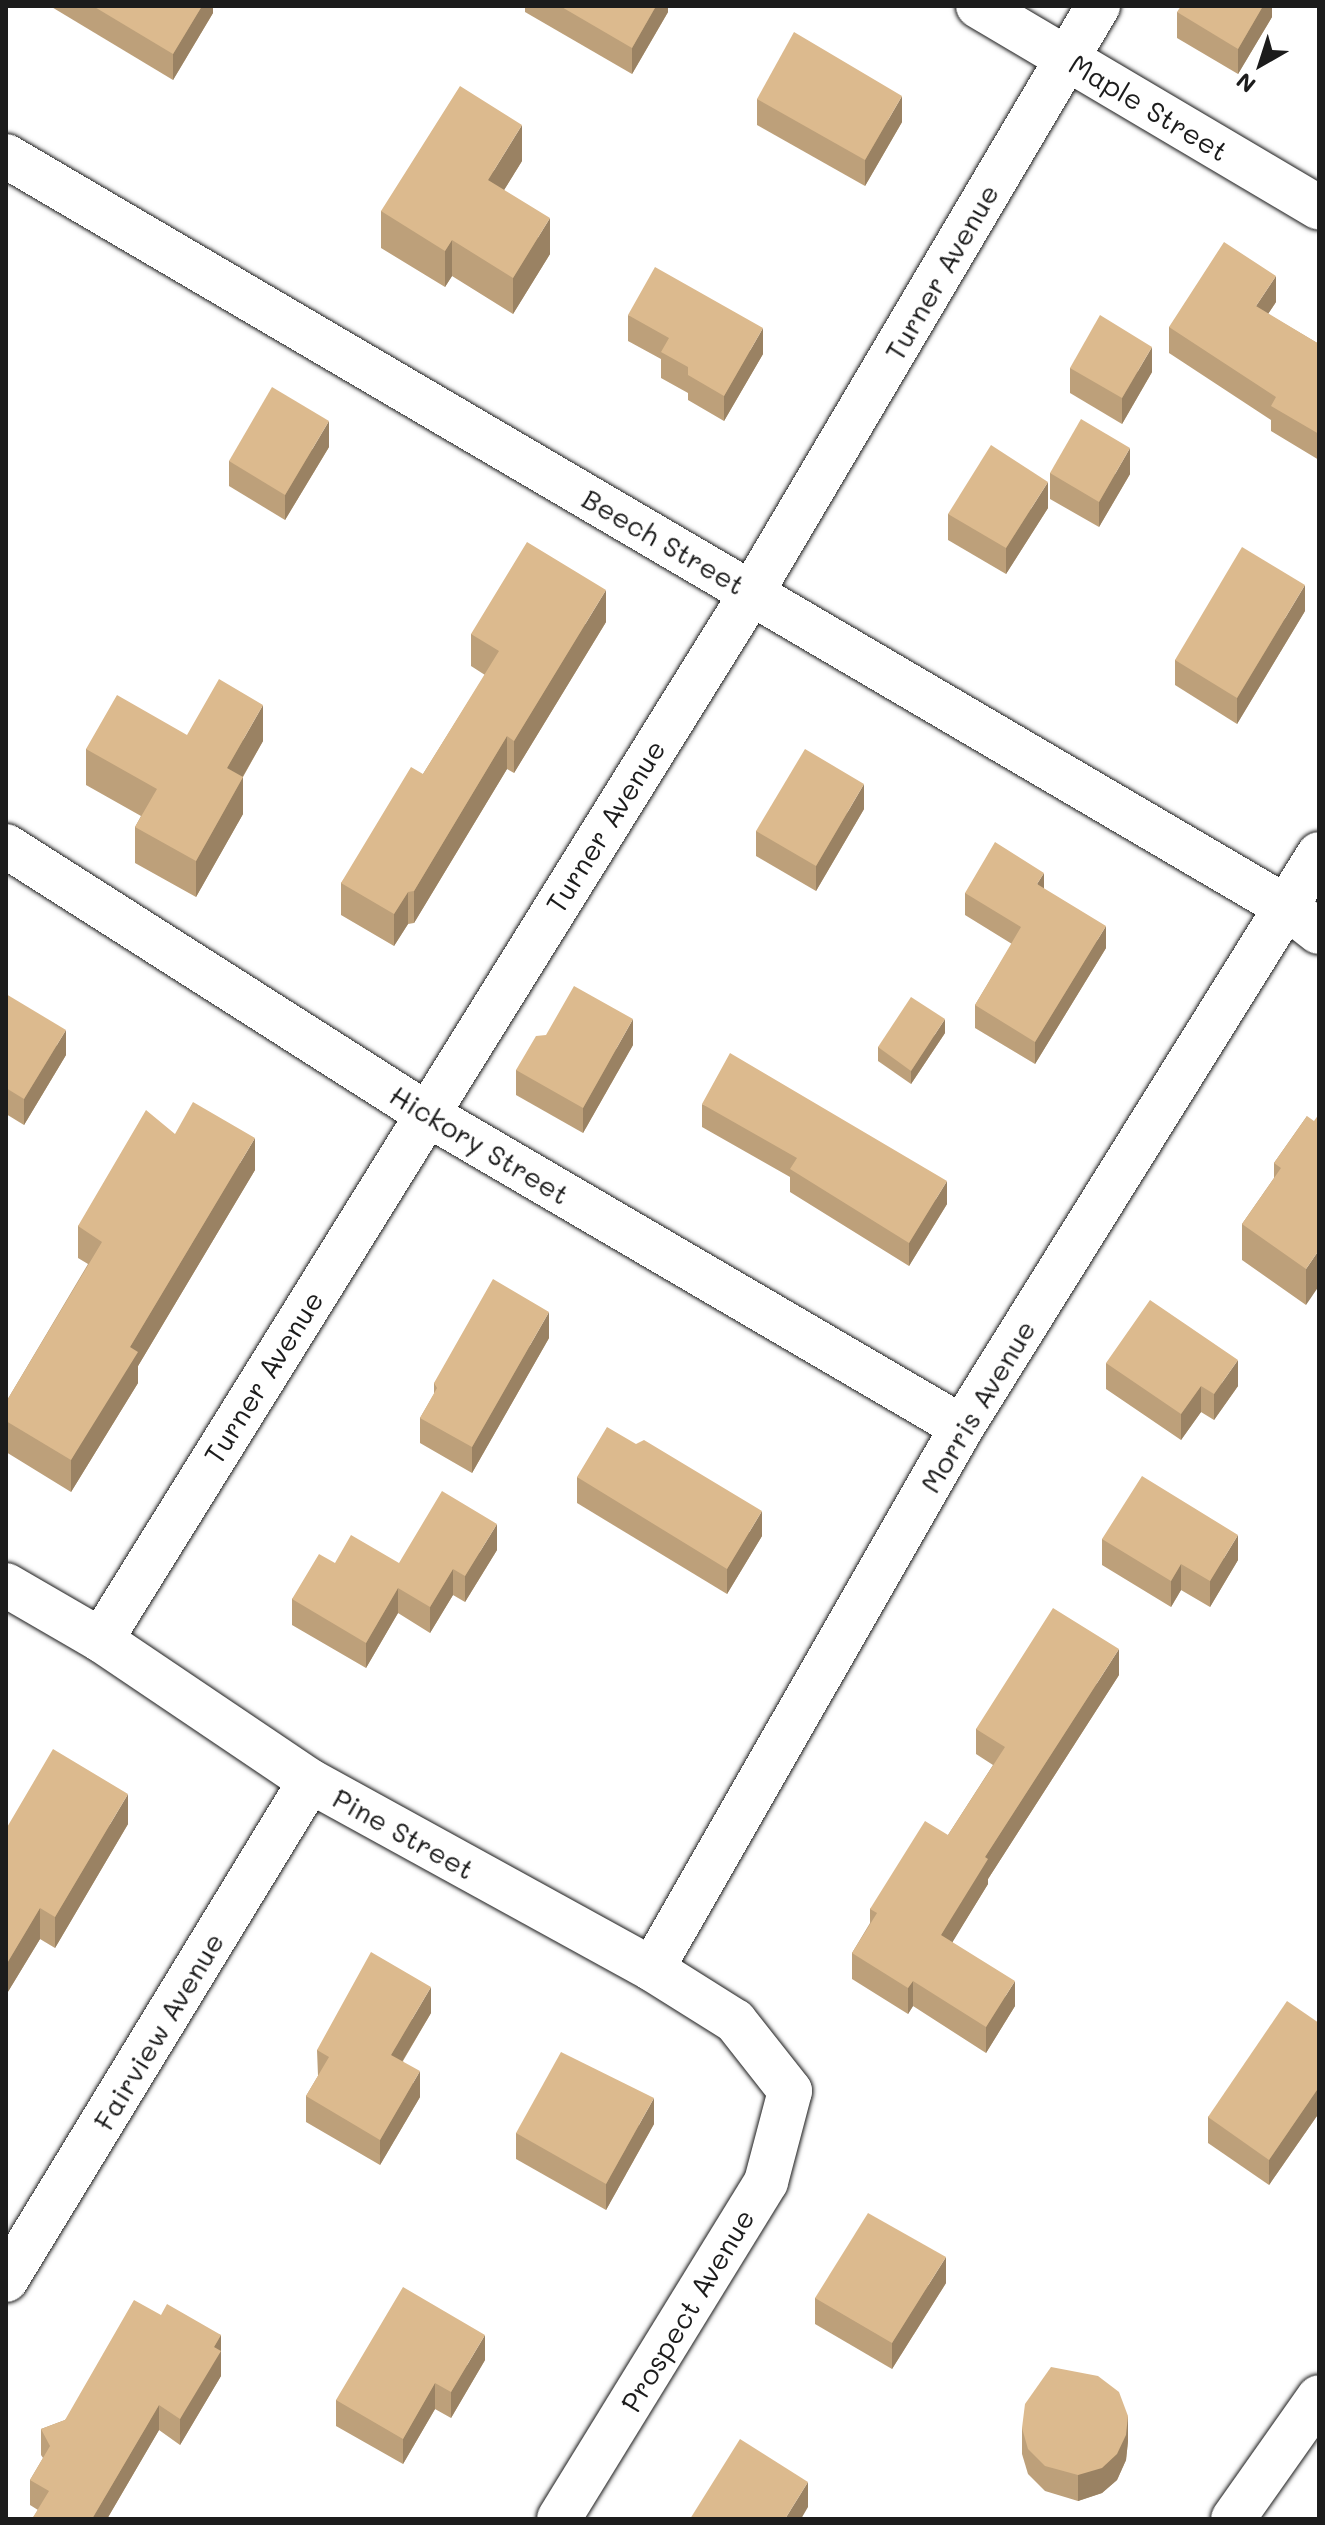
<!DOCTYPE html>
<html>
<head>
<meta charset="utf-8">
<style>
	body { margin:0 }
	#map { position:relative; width:1325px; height:2525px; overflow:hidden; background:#fff; font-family:Mali,sans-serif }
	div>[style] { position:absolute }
	.roads { filter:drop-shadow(0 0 2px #1c1c1c) drop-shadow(0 0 2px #1c1c1c) }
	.street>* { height:44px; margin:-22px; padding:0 22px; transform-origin:22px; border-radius:22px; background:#fff }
	.wall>* { inset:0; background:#bda07a }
	.shaded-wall>* { inset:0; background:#9a8263 }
	.building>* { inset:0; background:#dcba8e }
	span { translate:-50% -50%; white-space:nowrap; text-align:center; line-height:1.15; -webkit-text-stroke:6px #fff; paint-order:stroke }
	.street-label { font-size:28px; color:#1c1c1c }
	.frame { position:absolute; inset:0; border:8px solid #1c1c1c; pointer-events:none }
	.north { position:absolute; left:1221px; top:24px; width:80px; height:80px; -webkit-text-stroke:6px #fff; paint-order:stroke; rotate:219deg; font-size:22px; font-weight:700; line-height:32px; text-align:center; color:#1c1c1c }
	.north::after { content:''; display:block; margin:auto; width:28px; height:36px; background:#1c1c1c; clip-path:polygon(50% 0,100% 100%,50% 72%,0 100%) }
</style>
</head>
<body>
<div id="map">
	<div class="roads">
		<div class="street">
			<i style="left:978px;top:6px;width:396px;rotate:30.6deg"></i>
			<i style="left:6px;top:156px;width:1486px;rotate:30.4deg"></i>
			<i style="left:1288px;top:908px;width:39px;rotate:38deg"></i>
			<i style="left:6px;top:846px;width:497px;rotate:32.5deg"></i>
			<i style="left:425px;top:1113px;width:622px;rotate:30.32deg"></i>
			<i style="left:6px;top:1585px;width:110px;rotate:30.1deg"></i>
			<i style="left:101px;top:1640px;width:252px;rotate:34deg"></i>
			<i style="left:310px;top:1781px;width:390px;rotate:28.8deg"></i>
			<i style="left:652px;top:1969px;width:98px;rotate:32.1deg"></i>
			<i style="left:735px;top:2021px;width:89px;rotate:51.8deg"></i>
			<i style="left:790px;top:2091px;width:94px;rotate:104.8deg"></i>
			<i style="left:766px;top:2182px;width:395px;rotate:121.6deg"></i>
			<i style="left:101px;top:1640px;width:1234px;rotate:-58.15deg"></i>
			<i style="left:752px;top:592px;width:681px;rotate:-59.44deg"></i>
			<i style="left:652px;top:1969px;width:624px;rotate:-60.23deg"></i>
			<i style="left:962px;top:1427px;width:675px;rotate:-58.08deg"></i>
			<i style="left:6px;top:2280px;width:584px;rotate:-58.65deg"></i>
			<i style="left:1233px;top:2519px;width:149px;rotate:-54.8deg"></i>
		</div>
	</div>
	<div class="wall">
		<i style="clip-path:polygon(50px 6px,213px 6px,213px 13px,173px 80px)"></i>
		<i style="clip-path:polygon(525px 6px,668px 6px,668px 12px,632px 74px,525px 12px)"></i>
		<i style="clip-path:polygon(1272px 6px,1272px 17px,1238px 74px,1177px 38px,1177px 12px)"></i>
		<i style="clip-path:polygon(757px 99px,902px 122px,865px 186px,757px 125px)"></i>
		<i style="clip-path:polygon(522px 161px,504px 190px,550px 254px,513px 314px,452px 276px,445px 287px,381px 248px,381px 211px)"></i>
		<i style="clip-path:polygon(1276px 302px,1268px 314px,1319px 344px,1319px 460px,1271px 431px,1271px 420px,1169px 353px,1169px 327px)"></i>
		<i style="clip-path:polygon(628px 315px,763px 354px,724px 421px,688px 400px,688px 393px,661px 378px,661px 359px,628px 341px)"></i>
		<i style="clip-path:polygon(1070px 368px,1152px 372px,1122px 424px,1070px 393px)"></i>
		<i style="clip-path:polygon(329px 447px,285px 520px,229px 486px,229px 461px)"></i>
		<i style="clip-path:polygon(1050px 473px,1130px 474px,1099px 527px,1050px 499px)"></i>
		<i style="clip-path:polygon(1048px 508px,1006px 574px,948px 540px,948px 514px)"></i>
		<i style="clip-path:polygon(1305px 611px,1237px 724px,1175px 685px,1175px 660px)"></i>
		<i style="clip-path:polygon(606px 622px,514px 773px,507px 769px,414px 923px,408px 924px,394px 946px,341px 915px,341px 883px,423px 774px,485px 675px,471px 666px,471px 634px)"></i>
		<i style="clip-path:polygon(187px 735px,263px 741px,243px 777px,243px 814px,196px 897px,135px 863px,135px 827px,141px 816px,86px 785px,86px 749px)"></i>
		<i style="clip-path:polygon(864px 809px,816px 891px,756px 856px,756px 831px)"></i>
		<i style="clip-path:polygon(1044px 889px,1106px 948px,1035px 1064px,975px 1028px,975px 1005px,1012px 944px,965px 915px,965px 893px)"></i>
		<i style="clip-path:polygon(6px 994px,66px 1055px,24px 1125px,6px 1114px)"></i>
		<i style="clip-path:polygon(945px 1033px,911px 1084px,878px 1061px,878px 1047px)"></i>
		<i style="clip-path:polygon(633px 1045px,583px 1133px,516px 1095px,516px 1070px)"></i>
		<i style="clip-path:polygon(702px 1104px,947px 1204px,909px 1266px,790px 1192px,790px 1177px,702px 1127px)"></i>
		<i style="clip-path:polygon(1307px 1116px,1306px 1305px,1242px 1260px,1242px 1224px,1274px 1178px,1274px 1163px)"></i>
		<i style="clip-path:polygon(175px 1134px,255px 1170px,138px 1366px,138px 1383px,71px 1492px,6px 1452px,6px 1402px,88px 1264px,78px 1258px,78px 1226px)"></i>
		<i style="clip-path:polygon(549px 1338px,472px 1473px,420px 1443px,420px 1418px,434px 1394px,434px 1383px)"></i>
		<i style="clip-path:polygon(1106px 1363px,1238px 1386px,1214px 1420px,1201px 1412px,1181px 1440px,1106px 1389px)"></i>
		<i style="clip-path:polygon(577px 1477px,762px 1536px,727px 1594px,577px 1503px)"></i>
		<i style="clip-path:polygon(1102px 1539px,1238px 1560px,1210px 1607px,1181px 1590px,1171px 1607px,1102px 1565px)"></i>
		<i style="clip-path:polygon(497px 1550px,465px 1602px,453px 1595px,430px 1633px,398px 1613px,366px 1668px,292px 1625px,292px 1599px,335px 1563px,399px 1563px)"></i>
		<i style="clip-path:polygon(1119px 1675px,988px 1879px,988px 1884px,952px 1942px,1015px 2006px,986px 2053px,913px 2006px,908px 2014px,852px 1979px,852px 1953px,870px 1923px,870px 1909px,948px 1835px,993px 1765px,976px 1754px,976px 1729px)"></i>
		<i style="clip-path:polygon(128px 1824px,55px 1948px,40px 1939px,6px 1995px,6px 1829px)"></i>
		<i style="clip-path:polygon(431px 2013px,403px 2061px,420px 2097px,380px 2165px,306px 2122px,306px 2096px,318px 2076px,317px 2050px)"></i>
		<i style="clip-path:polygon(1319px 2023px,1319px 2113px,1269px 2185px,1208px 2143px,1208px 2117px)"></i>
		<i style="clip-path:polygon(654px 2124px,606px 2210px,516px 2159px,516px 2133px)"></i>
		<i style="clip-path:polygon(946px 2283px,892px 2369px,815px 2324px,815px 2298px)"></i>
		<i style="clip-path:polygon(161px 2315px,221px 2335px,221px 2376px,180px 2445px,159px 2430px,107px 2519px,32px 2519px,38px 2510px,30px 2505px,30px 2480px,43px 2458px,41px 2455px,41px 2429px,65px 2420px)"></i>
		<i style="clip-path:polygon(485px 2360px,451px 2418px,435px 2409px,403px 2464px,336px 2426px,336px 2400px)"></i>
		<i style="clip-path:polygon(1022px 2428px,1128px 2441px,1126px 2460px,1117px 2480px,1102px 2493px,1078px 2501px,1045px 2491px,1028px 2474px,1022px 2454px)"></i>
	</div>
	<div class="shaded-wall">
		<i style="clip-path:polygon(202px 6px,213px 6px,213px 13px,173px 80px,173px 54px)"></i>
		<i style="clip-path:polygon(656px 6px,668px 6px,668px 12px,632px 74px,632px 48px)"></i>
		<i style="clip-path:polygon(1263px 6px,1272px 6px,1272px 17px,1238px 74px,1238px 49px)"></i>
		<i style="clip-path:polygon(902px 96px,902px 122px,865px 186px,865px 160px)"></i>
		<i style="clip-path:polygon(522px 125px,522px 161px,488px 216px,488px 180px)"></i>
		<i style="clip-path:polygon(550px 218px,550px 254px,513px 314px,513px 278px)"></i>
		<i style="clip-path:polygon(452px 240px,452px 276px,445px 287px,445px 251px)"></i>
		<i style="clip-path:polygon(1276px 276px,1276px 302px,1256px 332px,1256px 306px)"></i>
		<i style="clip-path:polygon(763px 328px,763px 354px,724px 421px,724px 396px)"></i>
		<i style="clip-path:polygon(1152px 347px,1152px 372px,1122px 424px,1122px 398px)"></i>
		<i style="clip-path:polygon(329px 421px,329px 447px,285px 520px,285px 495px)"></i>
		<i style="clip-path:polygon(1130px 448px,1130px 474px,1099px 527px,1099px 502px)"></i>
		<i style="clip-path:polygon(1048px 482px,1048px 508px,1006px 574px,1006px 548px)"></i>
		<i style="clip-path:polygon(1305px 585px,1305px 611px,1237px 724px,1237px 698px)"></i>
		<i style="clip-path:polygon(606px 590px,606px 622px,514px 773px,514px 741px)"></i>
		<i style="clip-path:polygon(263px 705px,263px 741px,227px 804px,227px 768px)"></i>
		<i style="clip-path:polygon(507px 736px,507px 769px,414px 923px,414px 891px)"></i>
		<i style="clip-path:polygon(243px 777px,243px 814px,196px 897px,196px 861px)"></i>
		<i style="clip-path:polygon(864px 784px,864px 809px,816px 891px,816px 866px)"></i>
		<i style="clip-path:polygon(1044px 873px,1044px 895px,1037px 884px)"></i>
		<i style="clip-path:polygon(408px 892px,408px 924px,394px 946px,394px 914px)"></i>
		<i style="clip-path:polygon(1106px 926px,1106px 948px,1035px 1064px,1035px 1042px)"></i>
		<i style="clip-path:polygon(633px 1019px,633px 1045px,583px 1133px,583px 1108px)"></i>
		<i style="clip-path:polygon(945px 1019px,945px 1033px,911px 1084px,911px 1071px)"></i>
		<i style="clip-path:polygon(66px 1030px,66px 1055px,24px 1125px,24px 1099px)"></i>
		<i style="clip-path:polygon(255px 1138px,255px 1170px,138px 1366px,138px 1383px,71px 1492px,71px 1460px,130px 1347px)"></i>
		<i style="clip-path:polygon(947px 1181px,947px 1204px,909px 1266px,909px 1243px)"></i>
		<i style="clip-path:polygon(1319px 1250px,1319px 1286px,1306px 1305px,1306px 1269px)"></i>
		<i style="clip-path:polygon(549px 1312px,549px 1338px,472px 1473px,472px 1447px)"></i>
		<i style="clip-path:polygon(1238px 1360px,1238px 1386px,1214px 1420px,1214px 1394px)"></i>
		<i style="clip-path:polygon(1201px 1386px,1201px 1412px,1181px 1440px,1181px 1414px)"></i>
		<i style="clip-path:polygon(762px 1511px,762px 1536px,727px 1594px,727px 1569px)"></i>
		<i style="clip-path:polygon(497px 1524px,497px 1550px,465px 1602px,465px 1576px)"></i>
		<i style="clip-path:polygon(1238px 1535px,1238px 1560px,1210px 1607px,1210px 1581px)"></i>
		<i style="clip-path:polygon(1181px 1564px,1181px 1590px,1171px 1607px,1171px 1581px)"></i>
		<i style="clip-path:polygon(453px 1569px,453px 1595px,430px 1633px,430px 1607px)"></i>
		<i style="clip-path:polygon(398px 1588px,398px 1613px,366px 1668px,366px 1643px)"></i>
		<i style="clip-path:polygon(1119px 1649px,1119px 1675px,988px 1879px,988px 1884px,941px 1961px,941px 1935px,985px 1857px)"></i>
		<i style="clip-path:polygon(128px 1794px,128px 1824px,55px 1948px,55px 1917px)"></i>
		<i style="clip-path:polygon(40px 1908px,40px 1939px,6px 1995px,6px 1965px)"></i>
		<i style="clip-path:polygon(913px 1981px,913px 2006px,908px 2014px,908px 1988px)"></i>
		<i style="clip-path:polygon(1015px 1981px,1015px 2006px,986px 2053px,986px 2027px)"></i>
		<i style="clip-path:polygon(431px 1987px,431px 2013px,391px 2080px,391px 2055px)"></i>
		<i style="clip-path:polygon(420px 2071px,420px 2097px,380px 2165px,380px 2140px)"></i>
		<i style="clip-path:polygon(1319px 2087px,1319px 2113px,1269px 2185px,1269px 2160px)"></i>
		<i style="clip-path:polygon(654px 2098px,654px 2124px,606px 2210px,606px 2184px)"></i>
		<i style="clip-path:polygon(946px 2257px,946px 2283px,892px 2369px,892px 2343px)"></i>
		<i style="clip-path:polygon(221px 2335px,221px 2376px,180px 2445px,180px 2419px,214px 2347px)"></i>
		<i style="clip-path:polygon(485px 2335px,485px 2360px,451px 2418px,451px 2392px)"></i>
		<i style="clip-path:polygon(435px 2383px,435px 2409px,403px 2464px,403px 2439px)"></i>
		<i style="clip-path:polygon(159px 2405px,159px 2430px,107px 2519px,92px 2519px)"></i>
		<i style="clip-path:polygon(1128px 2416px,1128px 2441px,1126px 2460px,1117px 2480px,1102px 2493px,1078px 2501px,1078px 2475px)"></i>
		<i style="clip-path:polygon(808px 2482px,808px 2507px,801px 2519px,785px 2519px)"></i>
	</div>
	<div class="building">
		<i style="clip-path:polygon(93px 6px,202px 6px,173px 54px)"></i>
		<i style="clip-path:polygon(560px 6px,656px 6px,632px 48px)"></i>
		<i style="clip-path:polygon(1181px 6px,1263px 6px,1238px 49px,1177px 12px)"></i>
		<i style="clip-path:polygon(794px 32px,902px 96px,865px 160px,757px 99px)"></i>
		<i style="clip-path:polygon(460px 86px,522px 125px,488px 180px,550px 218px,513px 278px,452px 240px,445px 251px,381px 211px)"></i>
		<i style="clip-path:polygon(1224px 242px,1276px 276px,1256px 306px,1319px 344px,1319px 434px,1271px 406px,1276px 397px,1169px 327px)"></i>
		<i style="clip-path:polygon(655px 267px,763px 328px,724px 396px,688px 375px,688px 367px,661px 352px,669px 338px,628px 315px)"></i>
		<i style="clip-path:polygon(1100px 315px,1152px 347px,1122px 398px,1070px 368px)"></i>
		<i style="clip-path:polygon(272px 387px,329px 421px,285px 495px,229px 461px)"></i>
		<i style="clip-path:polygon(1081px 419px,1130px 448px,1099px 502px,1050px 473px)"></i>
		<i style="clip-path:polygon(991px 445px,1048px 482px,1006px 548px,948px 514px)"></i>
		<i style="clip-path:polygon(527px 542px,606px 590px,514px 741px,507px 736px,414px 891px,408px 892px,394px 914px,341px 883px,411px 767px,423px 774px,499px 651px,471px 634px)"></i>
		<i style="clip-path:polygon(1242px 547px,1305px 585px,1237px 698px,1175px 660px)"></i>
		<i style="clip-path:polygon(219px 679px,263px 705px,227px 768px,243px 777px,196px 861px,135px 827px,157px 789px,86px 749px,117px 695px,187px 735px)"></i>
		<i style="clip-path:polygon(805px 749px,864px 784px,816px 866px,756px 831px)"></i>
		<i style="clip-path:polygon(995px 842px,1044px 873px,1037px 884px,1106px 926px,1035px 1042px,975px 1005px,1021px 927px,965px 893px)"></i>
		<i style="clip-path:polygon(574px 986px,633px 1019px,583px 1108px,516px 1070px,536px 1036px,546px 1035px)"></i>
		<i style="clip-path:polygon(6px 994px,66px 1030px,24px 1099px,6px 1088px)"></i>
		<i style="clip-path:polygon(911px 997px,945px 1019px,911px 1071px,878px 1047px)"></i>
		<i style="clip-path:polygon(730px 1053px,947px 1181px,909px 1243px,790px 1169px,797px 1158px,702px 1104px)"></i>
		<i style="clip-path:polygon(193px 1102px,255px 1138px,130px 1347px,138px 1352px,71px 1460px,6px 1421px,6px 1402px,102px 1242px,78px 1226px,146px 1110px,175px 1134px)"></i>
		<i style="clip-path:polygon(1319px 1114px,1319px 1250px,1306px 1269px,1242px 1224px,1281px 1168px,1274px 1163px,1307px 1116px,1314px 1121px)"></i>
		<i style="clip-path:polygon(493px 1279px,549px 1312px,472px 1447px,420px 1418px,437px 1388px,434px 1383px)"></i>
		<i style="clip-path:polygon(1150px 1300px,1238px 1360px,1214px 1394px,1201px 1386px,1181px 1414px,1106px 1363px)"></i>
		<i style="clip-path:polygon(607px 1427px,636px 1444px,644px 1440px,762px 1511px,727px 1569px,577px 1477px)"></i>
		<i style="clip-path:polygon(1142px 1476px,1238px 1535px,1210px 1581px,1181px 1564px,1171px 1581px,1102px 1539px)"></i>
		<i style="clip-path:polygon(442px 1491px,497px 1524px,465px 1576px,453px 1569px,430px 1607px,398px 1588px,366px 1643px,292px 1599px,319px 1554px,335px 1563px,351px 1535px,399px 1563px)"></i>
		<i style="clip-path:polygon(1053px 1608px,1119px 1649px,985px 1857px,988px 1859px,941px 1935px,1015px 1981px,986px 2027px,913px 1981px,908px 1988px,852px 1953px,877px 1913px,870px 1909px,925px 1821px,948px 1835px,1005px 1747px,976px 1729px)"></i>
		<i style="clip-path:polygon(53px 1749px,128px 1794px,55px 1917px,40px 1908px,6px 1965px,6px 1829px)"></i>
		<i style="clip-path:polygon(371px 1952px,431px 1987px,391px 2055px,420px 2071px,380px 2140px,306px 2096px,329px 2057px,317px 2050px)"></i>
		<i style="clip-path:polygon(1287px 2001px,1319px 2023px,1319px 2087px,1269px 2160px,1208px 2117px)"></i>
		<i style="clip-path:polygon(561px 2052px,654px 2098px,606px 2184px,516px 2133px)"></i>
		<i style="clip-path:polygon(868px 2213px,946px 2257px,892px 2343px,815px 2298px)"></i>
		<i style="clip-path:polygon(403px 2287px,485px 2335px,451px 2392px,435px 2383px,403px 2439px,336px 2400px)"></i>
		<i style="clip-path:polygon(134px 2300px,161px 2315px,167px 2304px,221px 2335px,214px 2347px,221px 2351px,180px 2419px,159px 2405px,92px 2519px,32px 2519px,49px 2491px,30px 2480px,50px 2446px,41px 2429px,65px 2420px)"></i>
		<i style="clip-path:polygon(1051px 2367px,1098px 2376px,1119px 2392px,1128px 2416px,1126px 2435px,1117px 2454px,1102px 2468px,1078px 2475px,1045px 2466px,1028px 2449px,1022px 2428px,1025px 2404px)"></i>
		<i style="clip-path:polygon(740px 2439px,808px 2482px,785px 2519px,690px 2519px)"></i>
	</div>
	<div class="street-label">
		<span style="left:1149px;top:107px;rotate:31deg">Maple Street</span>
		<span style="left:941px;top:272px;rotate:-60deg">Turner Avenue</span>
		<span style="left:664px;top:541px;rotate:30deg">Beech Street</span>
		<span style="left:605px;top:826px;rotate:-58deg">Turner Avenue</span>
		<span style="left:480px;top:1144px;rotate:31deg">Hickory Street</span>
		<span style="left:263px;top:1377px;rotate:-58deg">Turner Avenue</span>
		<span style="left:977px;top:1406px;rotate:-59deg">Morris Avenue</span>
		<span style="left:404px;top:1833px;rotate:29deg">Pine Street</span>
		<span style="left:158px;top:2031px;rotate:-59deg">Fairview Avenue</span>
		<span style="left:687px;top:2310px;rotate:-59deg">Prospect Avenue</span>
	</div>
	<div class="frame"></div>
	<div class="north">N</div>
</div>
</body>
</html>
